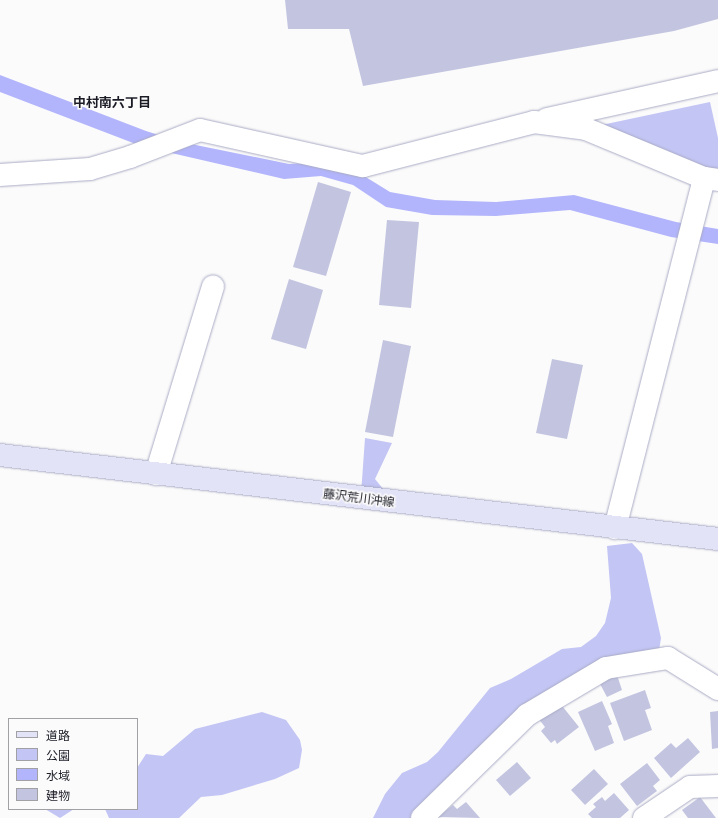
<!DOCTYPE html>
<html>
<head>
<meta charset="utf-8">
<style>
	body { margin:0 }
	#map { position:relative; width:718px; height:818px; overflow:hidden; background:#fbfbfb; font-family:Georgia,"Noto Sans JP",serif }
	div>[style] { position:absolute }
	.green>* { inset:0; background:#c3c5f4 }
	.water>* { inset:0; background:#b2b5fb }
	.building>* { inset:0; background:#c3c5e0 }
	.roads { filter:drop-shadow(0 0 1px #a9abc5) drop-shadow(0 0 1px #a9abc5) }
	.street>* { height:22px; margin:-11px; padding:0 11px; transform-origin:11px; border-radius:11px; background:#fff }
	.secondary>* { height:22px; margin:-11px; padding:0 11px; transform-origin:11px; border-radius:11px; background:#e3e3f8 }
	span { translate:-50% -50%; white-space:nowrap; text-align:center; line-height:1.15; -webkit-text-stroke:3px #fbfbfb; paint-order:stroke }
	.street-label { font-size:12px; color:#1a1b25 }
	.neighbourhood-label { font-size:13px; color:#1a1b25; font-weight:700 }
	.legend { position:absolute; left:8px; top:718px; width:130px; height:92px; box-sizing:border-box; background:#fbfbfb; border:1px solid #a1a1a5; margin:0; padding:5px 7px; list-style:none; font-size:12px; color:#1a1b25 }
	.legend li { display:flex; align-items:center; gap:8px; height:20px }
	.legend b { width:20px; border:1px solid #a1a1a5 }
</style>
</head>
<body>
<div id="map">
	<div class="green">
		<i style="clip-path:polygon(710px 102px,718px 138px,718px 174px,592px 127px)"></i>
		<i style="clip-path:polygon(365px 438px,392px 443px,375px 479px,388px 495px,361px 494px)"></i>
		<i style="clip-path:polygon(632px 543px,642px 554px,661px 638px,659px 651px,609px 660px,413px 818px,373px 818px,385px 794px,402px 773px,427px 762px,438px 752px,490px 688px,511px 679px,562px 649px,581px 647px,596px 636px,605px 623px,611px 598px,607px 546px)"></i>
		<i style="clip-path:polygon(262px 712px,286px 720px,300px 740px,302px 750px,299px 768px,275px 779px,222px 795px,201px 797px,179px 818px,109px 818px,105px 809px,137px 809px,137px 768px,146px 754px,163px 756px,195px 729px)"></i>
		<i style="clip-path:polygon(45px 809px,74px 809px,60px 818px)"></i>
	</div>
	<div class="water">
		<i style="clip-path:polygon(0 75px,146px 131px,181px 142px,289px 164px,326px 162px,356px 171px,390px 192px,435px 200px,496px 202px,574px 195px,676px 222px,718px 229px,718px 244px,671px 237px,570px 210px,496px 216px,432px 215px,386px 207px,353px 185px,321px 176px,284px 179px,141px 146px,0 92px)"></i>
	</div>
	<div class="building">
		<i style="clip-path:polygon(285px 0,718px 0,718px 19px,674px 31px,363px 86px,349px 29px,288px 29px)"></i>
		<i style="clip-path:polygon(318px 182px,351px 192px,326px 276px,293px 267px)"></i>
		<i style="clip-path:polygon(387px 220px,419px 222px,411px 308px,379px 305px)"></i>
		<i style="clip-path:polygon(289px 279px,323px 290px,306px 349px,271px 339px)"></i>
		<i style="clip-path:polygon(383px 340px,411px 346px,393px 437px,365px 432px)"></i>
		<i style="clip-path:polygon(552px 359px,583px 365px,567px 439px,536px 433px)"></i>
		<i style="clip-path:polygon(617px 675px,622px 690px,607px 697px,599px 682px)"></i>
		<i style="clip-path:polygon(645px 690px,651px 708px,645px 710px,652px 730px,624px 741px,610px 703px)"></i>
		<i style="clip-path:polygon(602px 701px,612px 724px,608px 726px,614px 743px,595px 751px,578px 712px)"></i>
		<i style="clip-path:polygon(559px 702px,579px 727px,557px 744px,555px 740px,551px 743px,541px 731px,545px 727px,538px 718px)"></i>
		<i style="clip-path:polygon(718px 711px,718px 748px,712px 749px,710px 712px)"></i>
		<i style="clip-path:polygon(688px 738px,700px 752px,671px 778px,654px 758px,671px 743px,676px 748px)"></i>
		<i style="clip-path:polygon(517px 762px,531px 778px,510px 796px,496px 780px)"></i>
		<i style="clip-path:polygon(647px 763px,660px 780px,653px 786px,657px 791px,637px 806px,620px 784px)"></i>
		<i style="clip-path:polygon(594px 769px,608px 784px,585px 805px,571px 790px)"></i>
		<i style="clip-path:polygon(614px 793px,629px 810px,620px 818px,592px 818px,588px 814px,596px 807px,593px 804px,602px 797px,605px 801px)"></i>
		<i style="clip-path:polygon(700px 797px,716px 818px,688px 818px,682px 810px)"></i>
		<i style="clip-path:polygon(466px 802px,480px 818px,438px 817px,453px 805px,457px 809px)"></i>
	</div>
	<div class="roads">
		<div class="street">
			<i style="left:547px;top:119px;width:175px;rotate:-12.5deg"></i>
			<i style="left:0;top:175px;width:90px;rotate:-3.8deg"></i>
			<i style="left:90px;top:169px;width:42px;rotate:-16.7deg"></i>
			<i style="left:130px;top:157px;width:75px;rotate:-21.1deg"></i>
			<i style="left:200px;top:130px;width:167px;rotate:12.5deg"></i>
			<i style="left:363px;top:166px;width:177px;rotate:-14.4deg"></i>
			<i style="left:534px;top:122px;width:52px;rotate:7.7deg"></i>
			<i style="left:586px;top:129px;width:128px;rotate:22.6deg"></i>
			<i style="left:704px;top:178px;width:14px;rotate:8deg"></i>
			<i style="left:156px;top:474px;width:196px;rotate:-73.1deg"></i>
			<i style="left:615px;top:528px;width:361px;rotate:-75.7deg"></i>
			<i style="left:422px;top:818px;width:147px;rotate:-44.4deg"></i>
			<i style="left:527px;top:715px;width:92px;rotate:-30.7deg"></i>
			<i style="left:606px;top:668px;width:63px;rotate:-9.2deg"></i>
			<i style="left:668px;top:658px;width:59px;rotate:31.8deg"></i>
			<i style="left:644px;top:818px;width:55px;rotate:-34deg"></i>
			<i style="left:690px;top:787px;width:28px;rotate:-2deg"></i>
		</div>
		<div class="secondary">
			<i style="left:0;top:455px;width:723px;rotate:6.67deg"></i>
		</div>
	</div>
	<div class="street-label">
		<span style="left:359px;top:497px;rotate:7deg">藤沢荒川沖線</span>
	</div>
	<div class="neighbourhood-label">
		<span style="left:112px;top:102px">中村南六丁目</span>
	</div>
	<ul class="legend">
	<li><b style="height:5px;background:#e3e3f8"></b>道路</li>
	<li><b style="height:11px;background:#c3c5f4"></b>公園</li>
	<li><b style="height:11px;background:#b2b5fb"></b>水域</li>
	<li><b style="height:11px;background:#c3c5e0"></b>建物</li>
	</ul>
</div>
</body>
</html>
